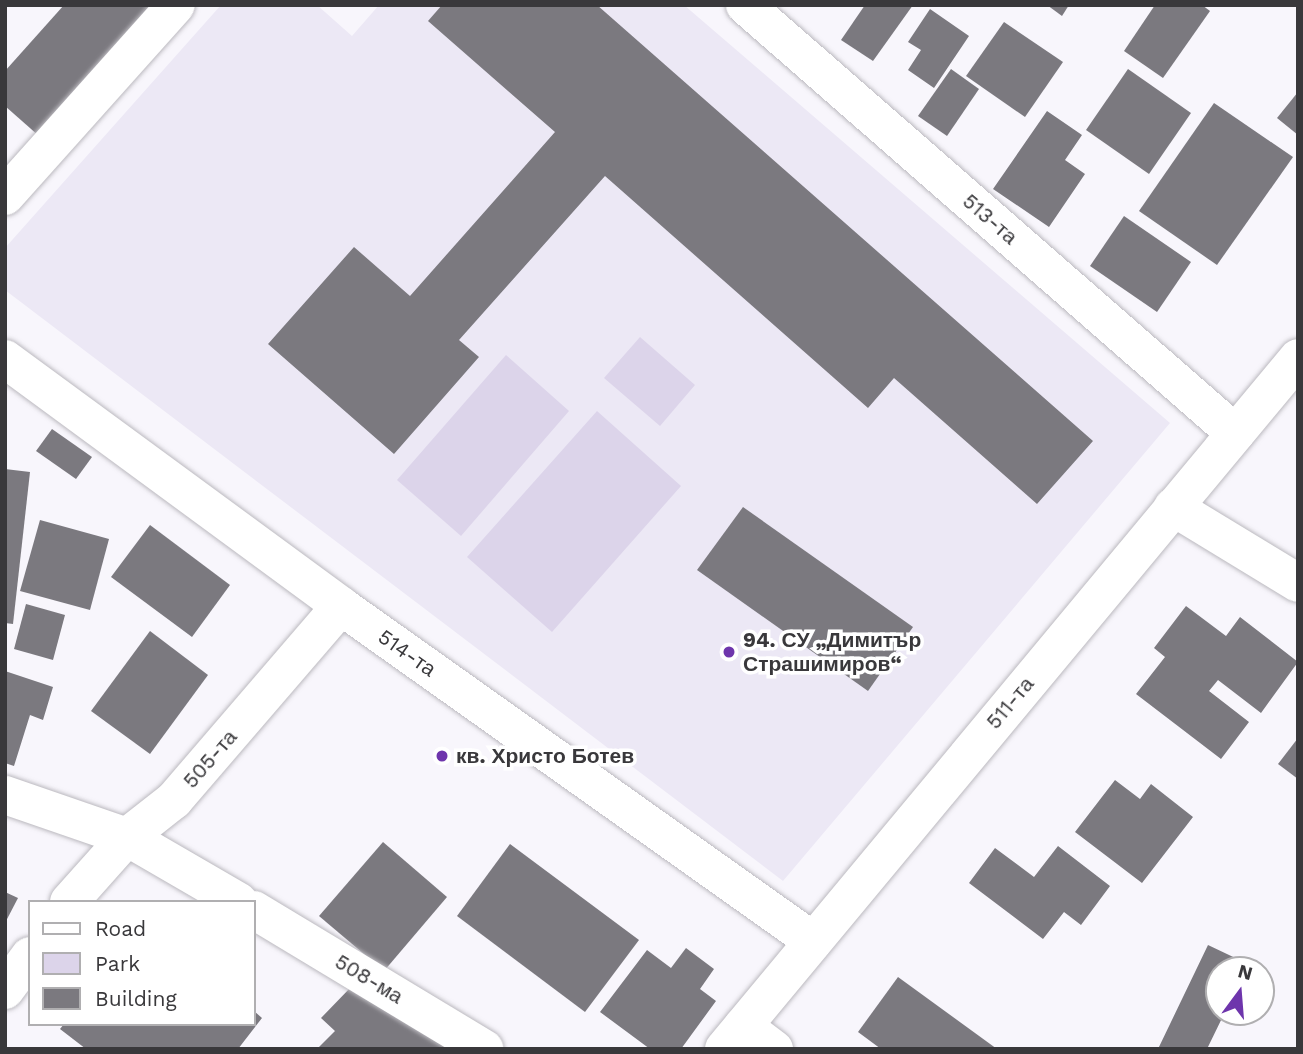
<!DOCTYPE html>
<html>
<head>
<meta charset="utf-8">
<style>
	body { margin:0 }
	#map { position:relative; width:1303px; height:1054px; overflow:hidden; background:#f8f6fc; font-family:"Work Sans",sans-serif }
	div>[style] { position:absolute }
	.built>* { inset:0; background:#ece8f5 }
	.green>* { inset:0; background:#dcd4ea }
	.building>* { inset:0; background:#7b797f }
	.roads { filter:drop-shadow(0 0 2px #bbb9bf) drop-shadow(0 0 2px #bbb9bf) }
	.street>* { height:38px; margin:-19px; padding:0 19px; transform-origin:19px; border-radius:19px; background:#fff }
	.dots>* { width:19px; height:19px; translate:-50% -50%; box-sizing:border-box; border:4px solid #fff; border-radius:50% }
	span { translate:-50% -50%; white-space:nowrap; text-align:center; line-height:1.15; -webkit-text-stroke:7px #fff; paint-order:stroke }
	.street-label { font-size:21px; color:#39383b }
	.poi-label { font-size:21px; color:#39383b; font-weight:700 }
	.left { translate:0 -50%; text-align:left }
	.frame { position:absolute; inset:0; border:7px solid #39383b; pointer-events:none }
	.legend { position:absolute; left:28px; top:900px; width:228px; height:126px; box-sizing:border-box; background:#fff; border:2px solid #b0afb1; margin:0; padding:9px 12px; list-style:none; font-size:21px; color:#39383b }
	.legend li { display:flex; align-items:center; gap:14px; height:35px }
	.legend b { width:35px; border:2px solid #b0afb1 }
	.north { position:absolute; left:1205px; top:956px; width:70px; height:70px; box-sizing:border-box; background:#fff; border:2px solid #b0afb1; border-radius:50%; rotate:16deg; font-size:19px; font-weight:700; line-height:28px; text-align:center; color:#39383b }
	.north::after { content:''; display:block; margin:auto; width:24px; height:32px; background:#6e35ac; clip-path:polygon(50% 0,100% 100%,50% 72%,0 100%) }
</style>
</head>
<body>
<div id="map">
	<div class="built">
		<i style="clip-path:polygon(221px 5px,317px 5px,352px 36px,379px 5px,684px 5px,1170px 423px,783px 881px,5px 290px,5px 248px)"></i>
	</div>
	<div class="green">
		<i style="clip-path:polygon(640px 337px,695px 385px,660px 426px,604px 378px)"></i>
		<i style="clip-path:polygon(506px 355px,569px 411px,461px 536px,397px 480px)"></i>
		<i style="clip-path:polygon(597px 411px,681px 486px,552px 632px,467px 557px)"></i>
	</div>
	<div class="building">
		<i style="clip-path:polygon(64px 5px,156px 5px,39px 136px,5px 106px,5px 71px)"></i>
		<i style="clip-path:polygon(442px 5px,597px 5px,1093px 441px,1037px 504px,894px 378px,868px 408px,605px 176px,459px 340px,479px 357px,394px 454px,268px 344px,354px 247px,410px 296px,555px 132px,428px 21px)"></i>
		<i style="clip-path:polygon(865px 5px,913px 5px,873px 61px,841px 40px)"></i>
		<i style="clip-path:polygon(1047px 5px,1069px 5px,1062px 16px)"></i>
		<i style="clip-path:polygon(1155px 5px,1202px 5px,1210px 11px,1163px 78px,1124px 51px)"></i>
		<i style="clip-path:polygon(930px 9px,969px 36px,934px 88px,908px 70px,921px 50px,908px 42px)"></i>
		<i style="clip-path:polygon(1004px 22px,1063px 62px,1025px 117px,966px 76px)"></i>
		<i style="clip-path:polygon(951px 69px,979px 89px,947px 136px,918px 116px)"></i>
		<i style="clip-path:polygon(1128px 69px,1191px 113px,1149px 174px,1086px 130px)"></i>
		<i style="clip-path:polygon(1298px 92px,1298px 135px,1277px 118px)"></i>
		<i style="clip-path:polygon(1214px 103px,1293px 157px,1217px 265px,1139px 211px)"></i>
		<i style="clip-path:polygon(1047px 111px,1082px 135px,1065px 160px,1085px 174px,1049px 227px,993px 189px)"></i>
		<i style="clip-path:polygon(1124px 216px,1191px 262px,1157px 312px,1090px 266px)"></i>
		<i style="clip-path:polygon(52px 429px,92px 457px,76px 479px,36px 451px)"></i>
		<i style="clip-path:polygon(5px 469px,30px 472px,13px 624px,5px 623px)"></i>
		<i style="clip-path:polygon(743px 507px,913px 627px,868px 691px,697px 570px)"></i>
		<i style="clip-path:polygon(40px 520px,109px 539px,90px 610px,20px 591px)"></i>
		<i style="clip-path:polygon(150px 525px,230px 585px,192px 637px,111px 577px)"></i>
		<i style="clip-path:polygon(26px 604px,65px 615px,53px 660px,14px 649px)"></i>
		<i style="clip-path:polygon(1186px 606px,1226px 636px,1240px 617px,1298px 662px,1261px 713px,1218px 680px,1209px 691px,1249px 722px,1221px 759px,1136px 694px,1165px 657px,1154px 648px)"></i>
		<i style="clip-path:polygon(150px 631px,208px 675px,150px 754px,91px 711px)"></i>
		<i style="clip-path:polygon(5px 671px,53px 687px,43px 720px,30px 715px,14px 766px,5px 763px)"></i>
		<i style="clip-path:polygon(1298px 738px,1298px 779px,1278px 764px)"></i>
		<i style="clip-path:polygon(1115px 780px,1140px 799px,1151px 784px,1193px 817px,1142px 883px,1075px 832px)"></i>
		<i style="clip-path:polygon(383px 842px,447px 897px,384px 971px,319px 916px)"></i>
		<i style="clip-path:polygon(510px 844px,639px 940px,585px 1012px,457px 916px)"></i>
		<i style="clip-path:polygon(1058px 846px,1110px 886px,1081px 925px,1064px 912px,1043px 939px,969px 883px,995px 848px,1034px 877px)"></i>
		<i style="clip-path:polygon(5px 892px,18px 898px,5px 923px)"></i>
		<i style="clip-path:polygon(1208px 945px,1248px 964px,1245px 970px,1219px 970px,1219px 1012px,1225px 1012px,1207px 1049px,1158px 1049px)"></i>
		<i style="clip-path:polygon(686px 948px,714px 969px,700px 989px,716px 1001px,681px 1049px,650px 1049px,600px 1012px,647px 950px,671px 968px)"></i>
		<i style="clip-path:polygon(898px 977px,997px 1049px,881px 1049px,858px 1032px)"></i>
		<i style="clip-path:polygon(352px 986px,460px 1049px,317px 1049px,335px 1031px,321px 1018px)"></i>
		<i style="clip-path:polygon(254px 1011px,262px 1018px,238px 1049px,86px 1049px,60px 1029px,64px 1024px,254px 1024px)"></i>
	</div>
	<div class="roads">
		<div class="street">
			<i style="left:745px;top:5px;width:651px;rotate:41.14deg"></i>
			<i style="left:5px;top:196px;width:256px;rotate:-48.2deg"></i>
			<i style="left:5px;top:359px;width:417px;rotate:36.3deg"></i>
			<i style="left:341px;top:606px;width:579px;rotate:35.37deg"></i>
			<i style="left:1173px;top:507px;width:146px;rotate:31.3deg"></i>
			<i style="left:5px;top:795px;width:129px;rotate:19deg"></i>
			<i style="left:127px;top:837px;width:129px;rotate:30.1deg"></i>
			<i style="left:69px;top:902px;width:87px;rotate:-48.3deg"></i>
			<i style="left:127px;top:837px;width:60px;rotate:-38.2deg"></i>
			<i style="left:174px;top:800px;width:256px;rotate:-49.3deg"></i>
			<i style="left:254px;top:910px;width:269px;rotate:31.1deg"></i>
			<i style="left:5px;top:990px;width:42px;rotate:-53.7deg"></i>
			<i style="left:743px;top:1026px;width:39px;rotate:37deg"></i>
			<i style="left:724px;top:1049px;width:898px;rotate:-50.28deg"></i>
		</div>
	</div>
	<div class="dots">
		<i style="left:729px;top:652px;background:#6e35ac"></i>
		<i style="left:442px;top:756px;background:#6e35ac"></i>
	</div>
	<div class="street-label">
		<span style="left:990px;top:219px;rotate:41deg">513-та</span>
		<span style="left:407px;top:653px;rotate:35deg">514-та</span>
		<span style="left:1010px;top:703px;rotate:-50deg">511-та</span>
		<span style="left:210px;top:759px;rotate:-49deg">505-та</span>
		<span style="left:369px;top:979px;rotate:31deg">508-ма</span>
	</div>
	<div class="poi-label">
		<span class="left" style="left:743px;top:652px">94. СУ „Димитър<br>Страшимиров“</span>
		<span class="left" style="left:456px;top:756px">кв. Христо Ботев</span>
	</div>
	<div class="frame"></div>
	<ul class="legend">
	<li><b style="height:9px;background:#fff"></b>Road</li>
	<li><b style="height:19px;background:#dcd4ea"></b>Park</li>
	<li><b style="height:19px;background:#7b797f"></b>Building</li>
	</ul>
	<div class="north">N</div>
</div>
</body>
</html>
